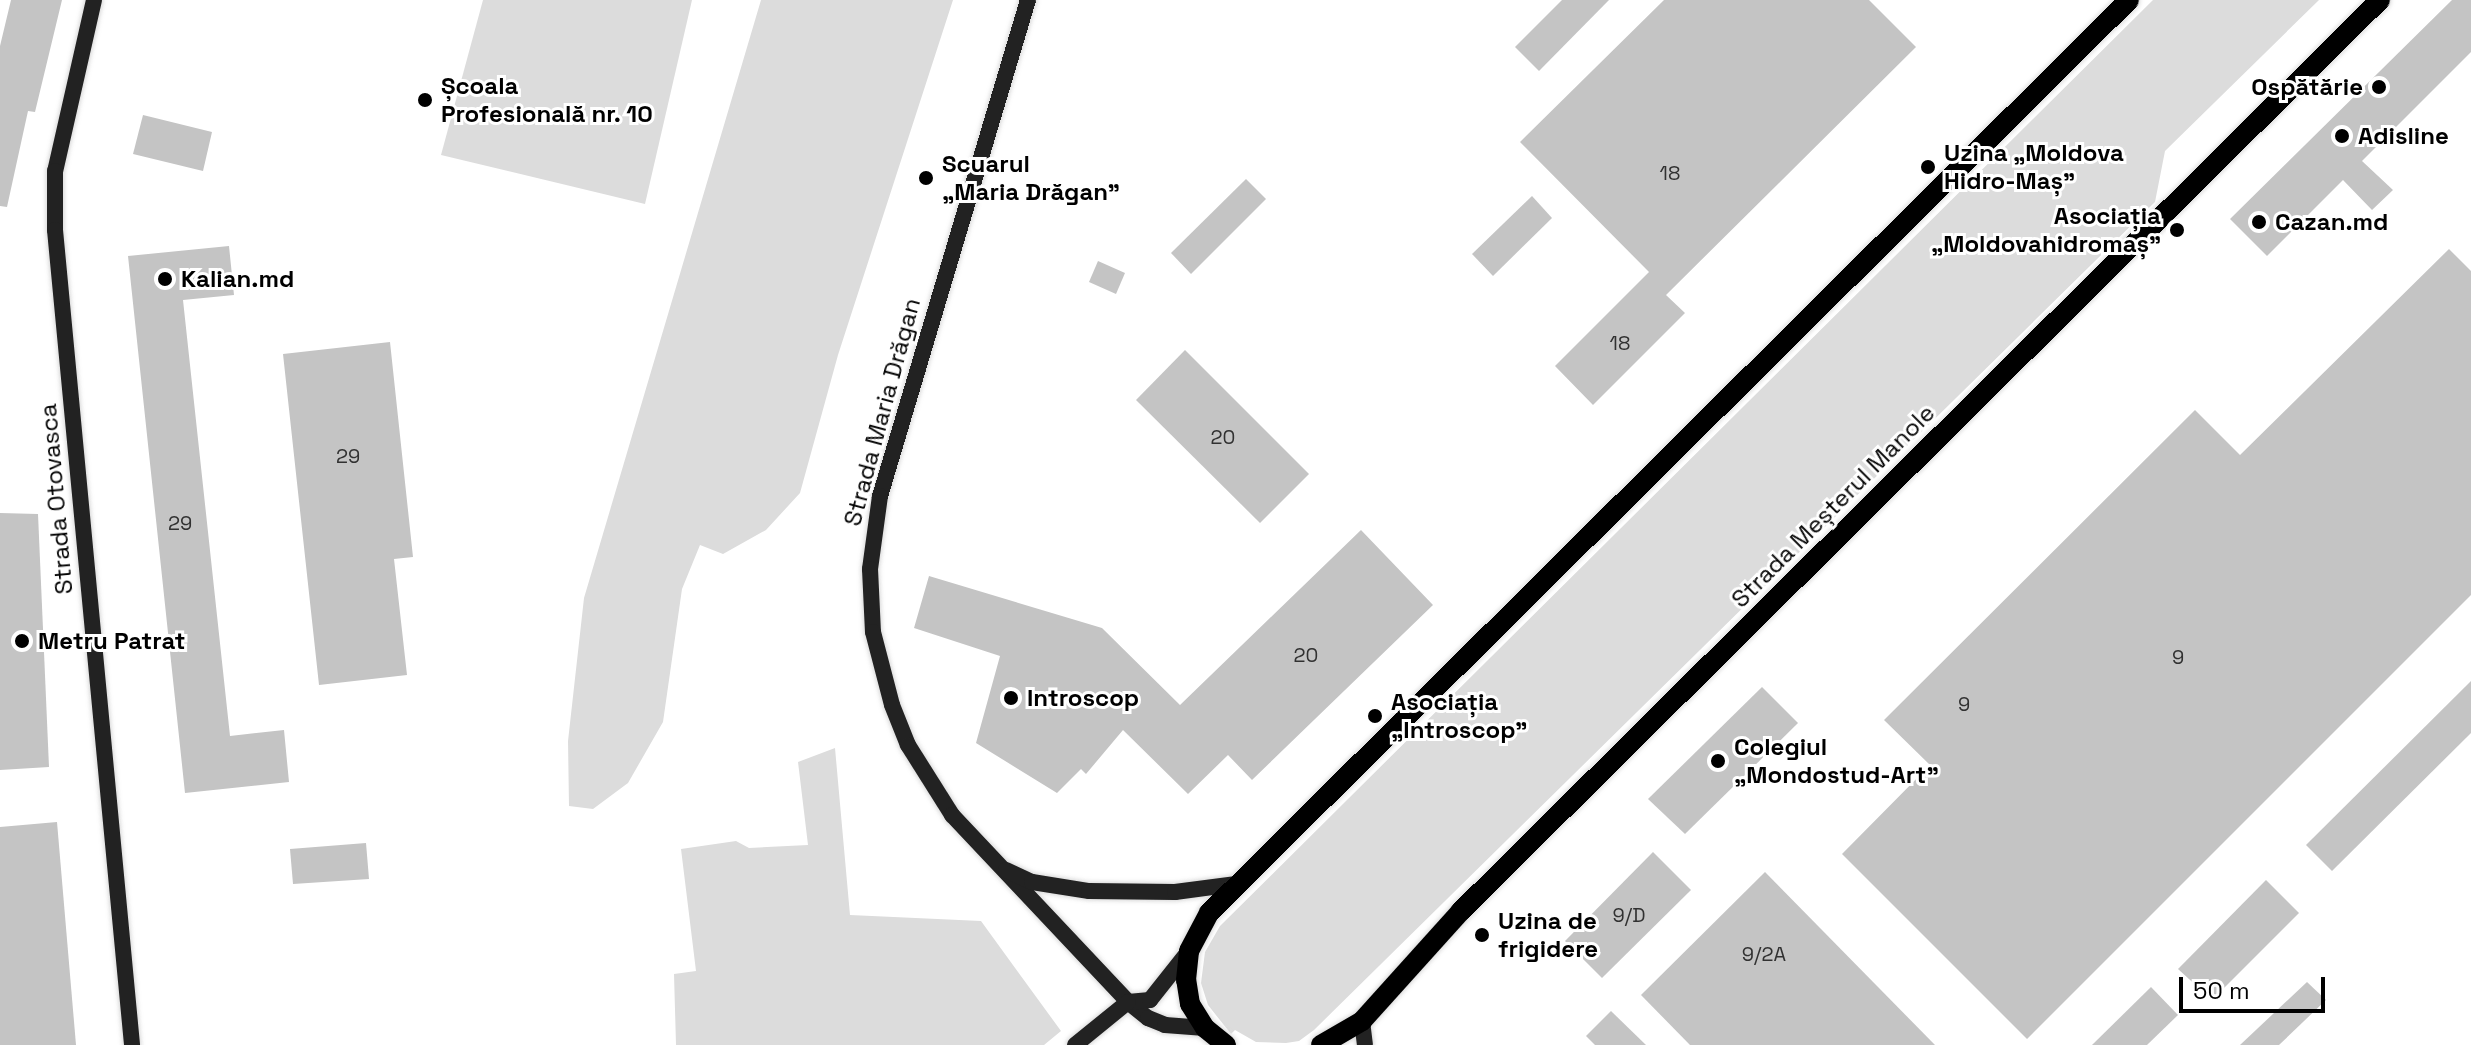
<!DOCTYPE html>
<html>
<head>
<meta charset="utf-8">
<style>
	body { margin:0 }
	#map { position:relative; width:2471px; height:1045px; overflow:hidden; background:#fff; font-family:"Space Grotesk",sans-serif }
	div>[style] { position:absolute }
	.green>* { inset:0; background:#dcdcdc }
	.building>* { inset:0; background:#c4c4c4 }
	.roads { filter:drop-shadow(0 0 2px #dbdbdb) drop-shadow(0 0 2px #dbdbdb) }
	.secondary>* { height:16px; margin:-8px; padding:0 8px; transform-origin:8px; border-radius:8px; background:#222 }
	.primary>* { height:20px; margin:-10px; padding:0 10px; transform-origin:10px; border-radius:10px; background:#000 }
	.dots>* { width:22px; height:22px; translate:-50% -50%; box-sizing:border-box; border:4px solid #fff; border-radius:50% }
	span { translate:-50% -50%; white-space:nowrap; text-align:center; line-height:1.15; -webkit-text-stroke:6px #fff; paint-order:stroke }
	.number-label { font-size:20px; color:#313131 }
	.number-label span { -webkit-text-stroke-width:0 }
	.poi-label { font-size:24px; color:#000; font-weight:700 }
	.left { translate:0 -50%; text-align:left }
	.right { translate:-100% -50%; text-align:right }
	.street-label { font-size:24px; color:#000 }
	.scale { position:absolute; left:2179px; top:977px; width:146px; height:36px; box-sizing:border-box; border:4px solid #000; border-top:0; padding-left:10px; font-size:24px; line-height:28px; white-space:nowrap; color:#000; -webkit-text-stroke:6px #fff; paint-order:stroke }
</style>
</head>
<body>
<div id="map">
	<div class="green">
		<i style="clip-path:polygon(483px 0,692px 0,645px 204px,441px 155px)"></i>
		<i style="clip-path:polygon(761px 0,953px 0,838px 355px,800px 493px,766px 530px,723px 554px,700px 545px,682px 589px,663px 722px,628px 783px,593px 809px,569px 806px,568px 741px,584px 598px)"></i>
		<i style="clip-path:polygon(2153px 0,2319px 0,2165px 151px,2155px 202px,1314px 1030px,1299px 1041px,1286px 1043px,1256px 1042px,1235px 1030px,1231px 1034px,1208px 1005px,1201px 983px,1205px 952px,1220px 926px)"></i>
		<i style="clip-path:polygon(835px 748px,850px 915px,981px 921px,1061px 1031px,1044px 1045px,676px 1045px,674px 974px,696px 971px,681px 849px,736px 841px,749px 848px,808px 845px,798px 762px)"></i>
	</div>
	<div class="building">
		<i style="clip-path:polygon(11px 0,62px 0,35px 112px,28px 111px,7px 207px,0 206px,0 46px)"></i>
		<i style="clip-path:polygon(1562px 0,1609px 0,1539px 71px,1515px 47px)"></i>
		<i style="clip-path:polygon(1664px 0,1869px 0,1916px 47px,1666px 295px,1685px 313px,1593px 405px,1555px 366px,1649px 272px,1520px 142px)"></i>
		<i style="clip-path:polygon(2452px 0,2471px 0,2471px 52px,2362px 161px,2393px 190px,2372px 210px,2343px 180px,2267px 256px,2230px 219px)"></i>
		<i style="clip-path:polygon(143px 115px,212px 132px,203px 171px,133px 154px)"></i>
		<i style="clip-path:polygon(1246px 179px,1266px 199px,1191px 274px,1171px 253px)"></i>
		<i style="clip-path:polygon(1532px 196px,1552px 218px,1493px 276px,1472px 254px)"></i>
		<i style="clip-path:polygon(229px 246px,234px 295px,183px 300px,230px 736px,284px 730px,289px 782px,185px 793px,128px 256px)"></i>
		<i style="clip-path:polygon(2449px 249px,2471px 271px,2471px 595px,2027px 1039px,1842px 854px,1930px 765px,1884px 720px,2195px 410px,2240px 455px)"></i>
		<i style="clip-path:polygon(1098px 261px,1125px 273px,1116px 294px,1089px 282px)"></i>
		<i style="clip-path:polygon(390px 342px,413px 557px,394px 559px,407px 675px,319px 685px,283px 354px)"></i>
		<i style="clip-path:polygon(1185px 350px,1309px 474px,1260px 523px,1136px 400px)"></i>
		<i style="clip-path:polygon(0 513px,38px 514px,49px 767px,0 770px)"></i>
		<i style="clip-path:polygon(1361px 530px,1433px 605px,1252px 780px,1228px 755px,1188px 794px,1123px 730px,1086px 774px,1081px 769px,1057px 793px,976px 743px,1000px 656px,914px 628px,929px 576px,1102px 628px,1180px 705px)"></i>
		<i style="clip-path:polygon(2471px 681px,2471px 733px,2332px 871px,2306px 845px)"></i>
		<i style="clip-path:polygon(1762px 687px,1798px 723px,1685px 834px,1648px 799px)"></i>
		<i style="clip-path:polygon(57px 822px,76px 1045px,0 1045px,0 827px)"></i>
		<i style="clip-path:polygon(366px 843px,369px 879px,293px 884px,290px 849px)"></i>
		<i style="clip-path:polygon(1653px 852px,1691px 890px,1602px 978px,1565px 941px)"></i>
		<i style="clip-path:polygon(1765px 872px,1935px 1045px,1690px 1045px,1641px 995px)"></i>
		<i style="clip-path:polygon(2266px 880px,2299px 913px,2212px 1000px,2178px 969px)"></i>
		<i style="clip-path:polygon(2307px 982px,2326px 1000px,2279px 1045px,2240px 1045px)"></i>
		<i style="clip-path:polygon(2151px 987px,2178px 1015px,2147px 1045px,2092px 1045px)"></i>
		<i style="clip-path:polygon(1611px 1011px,1646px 1045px,1595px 1045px,1586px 1036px)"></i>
	</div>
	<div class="roads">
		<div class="secondary">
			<i style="left:94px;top:0;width:175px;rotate:102.8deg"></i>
			<i style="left:55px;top:171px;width:59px;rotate:90deg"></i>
			<i style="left:55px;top:230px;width:819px;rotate:84.6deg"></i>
			<i style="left:1028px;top:0;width:518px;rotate:106.61deg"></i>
			<i style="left:880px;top:496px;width:74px;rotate:97.8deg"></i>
			<i style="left:870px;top:569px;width:63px;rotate:87.3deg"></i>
			<i style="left:873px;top:632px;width:75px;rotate:75.4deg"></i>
			<i style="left:892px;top:705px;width:43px;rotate:68.2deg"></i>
			<i style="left:908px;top:745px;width:83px;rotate:57.8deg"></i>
			<i style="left:952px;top:815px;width:257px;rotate:46.7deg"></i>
			<i style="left:1128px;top:1002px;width:26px;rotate:39deg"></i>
			<i style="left:1148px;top:1018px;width:18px;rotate:22deg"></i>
			<i style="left:1165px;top:1025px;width:40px;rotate:4.3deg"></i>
			<i style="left:1006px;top:870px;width:29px;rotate:25deg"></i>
			<i style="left:1032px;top:882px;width:58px;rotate:9deg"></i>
			<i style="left:1089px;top:891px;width:86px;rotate:0.7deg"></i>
			<i style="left:1175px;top:892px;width:62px;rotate:-7.5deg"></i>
			<i style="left:1128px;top:1002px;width:22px;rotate:-5deg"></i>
			<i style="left:1150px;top:1000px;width:61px;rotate:-51.6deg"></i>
			<i style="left:1362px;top:1021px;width:24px;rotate:83deg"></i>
			<i style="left:1075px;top:1045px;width:68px;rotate:-39.1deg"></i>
		</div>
		<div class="primary">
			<i style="left:1226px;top:1045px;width:27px;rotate:-141deg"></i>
			<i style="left:1205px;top:1028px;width:28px;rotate:-122deg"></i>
			<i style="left:1190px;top:1004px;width:24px;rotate:-99deg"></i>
			<i style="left:1186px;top:980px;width:29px;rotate:-84deg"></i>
			<i style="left:1189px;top:951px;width:43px;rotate:-62.2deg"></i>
			<i style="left:1209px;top:913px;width:1296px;rotate:-44.78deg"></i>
			<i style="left:1321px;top:1045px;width:48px;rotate:-30.3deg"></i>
			<i style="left:1362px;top:1021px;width:148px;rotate:-48deg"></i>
			<i style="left:1461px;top:911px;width:1294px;rotate:-44.75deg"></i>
		</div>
	</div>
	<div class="dots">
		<i style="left:2379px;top:87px;background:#000"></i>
		<i style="left:425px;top:100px;background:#000"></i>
		<i style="left:2342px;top:136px;background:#000"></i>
		<i style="left:1928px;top:167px;background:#000"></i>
		<i style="left:926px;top:178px;background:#000"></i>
		<i style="left:2259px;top:222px;background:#000"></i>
		<i style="left:2177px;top:230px;background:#000"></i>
		<i style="left:165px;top:279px;background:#000"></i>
		<i style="left:22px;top:641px;background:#000"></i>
		<i style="left:1011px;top:698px;background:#000"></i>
		<i style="left:1375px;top:716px;background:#000"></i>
		<i style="left:1718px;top:761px;background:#000"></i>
		<i style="left:1482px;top:935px;background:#000"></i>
	</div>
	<div class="number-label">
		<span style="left:1670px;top:173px">18</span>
		<span style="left:1620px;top:343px">18</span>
		<span style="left:1223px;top:437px">20</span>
		<span style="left:348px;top:456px">29</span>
		<span style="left:180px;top:523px">29</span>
		<span style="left:1306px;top:655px">20</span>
		<span style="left:2178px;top:657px">9</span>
		<span style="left:1964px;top:704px">9</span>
		<span style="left:1629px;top:915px">9/D</span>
		<span style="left:1764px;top:954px">9/2A</span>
	</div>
	<div class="poi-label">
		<span class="left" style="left:441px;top:100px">Școala<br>Profesională nr. 10</span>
		<span class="right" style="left:2363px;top:87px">Ospătărie</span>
		<span class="left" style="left:2358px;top:136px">Adisline</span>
		<span class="left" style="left:1944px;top:167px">Uzina „Moldova<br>Hidro-Maș”</span>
		<span class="left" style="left:942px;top:178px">Scuarul<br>„Maria Drăgan”</span>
		<span class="right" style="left:2161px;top:230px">Asociația<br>„Moldovahidromaș”</span>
		<span class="left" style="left:2275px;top:222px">Cazan.md</span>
		<span class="left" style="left:181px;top:279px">Kalian.md</span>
		<span class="left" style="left:38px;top:641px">Metru Patrat</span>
		<span class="left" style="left:1027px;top:698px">Introscop</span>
		<span class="left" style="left:1391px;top:716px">Asociația<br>„Introscop”</span>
		<span class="left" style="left:1734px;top:761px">Colegiul<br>„Mondostud-Art”</span>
		<span class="left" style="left:1498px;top:935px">Uzina de<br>frigidere</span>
	</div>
	<div class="street-label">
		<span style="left:882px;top:412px;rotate:-75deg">Strada Maria Drăgan</span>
		<span style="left:56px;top:499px;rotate:-95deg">Strada Otovasca</span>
		<span style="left:1833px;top:506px;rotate:-45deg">Strada Meșterul Manole</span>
	</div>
	<div class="scale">50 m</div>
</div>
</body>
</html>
